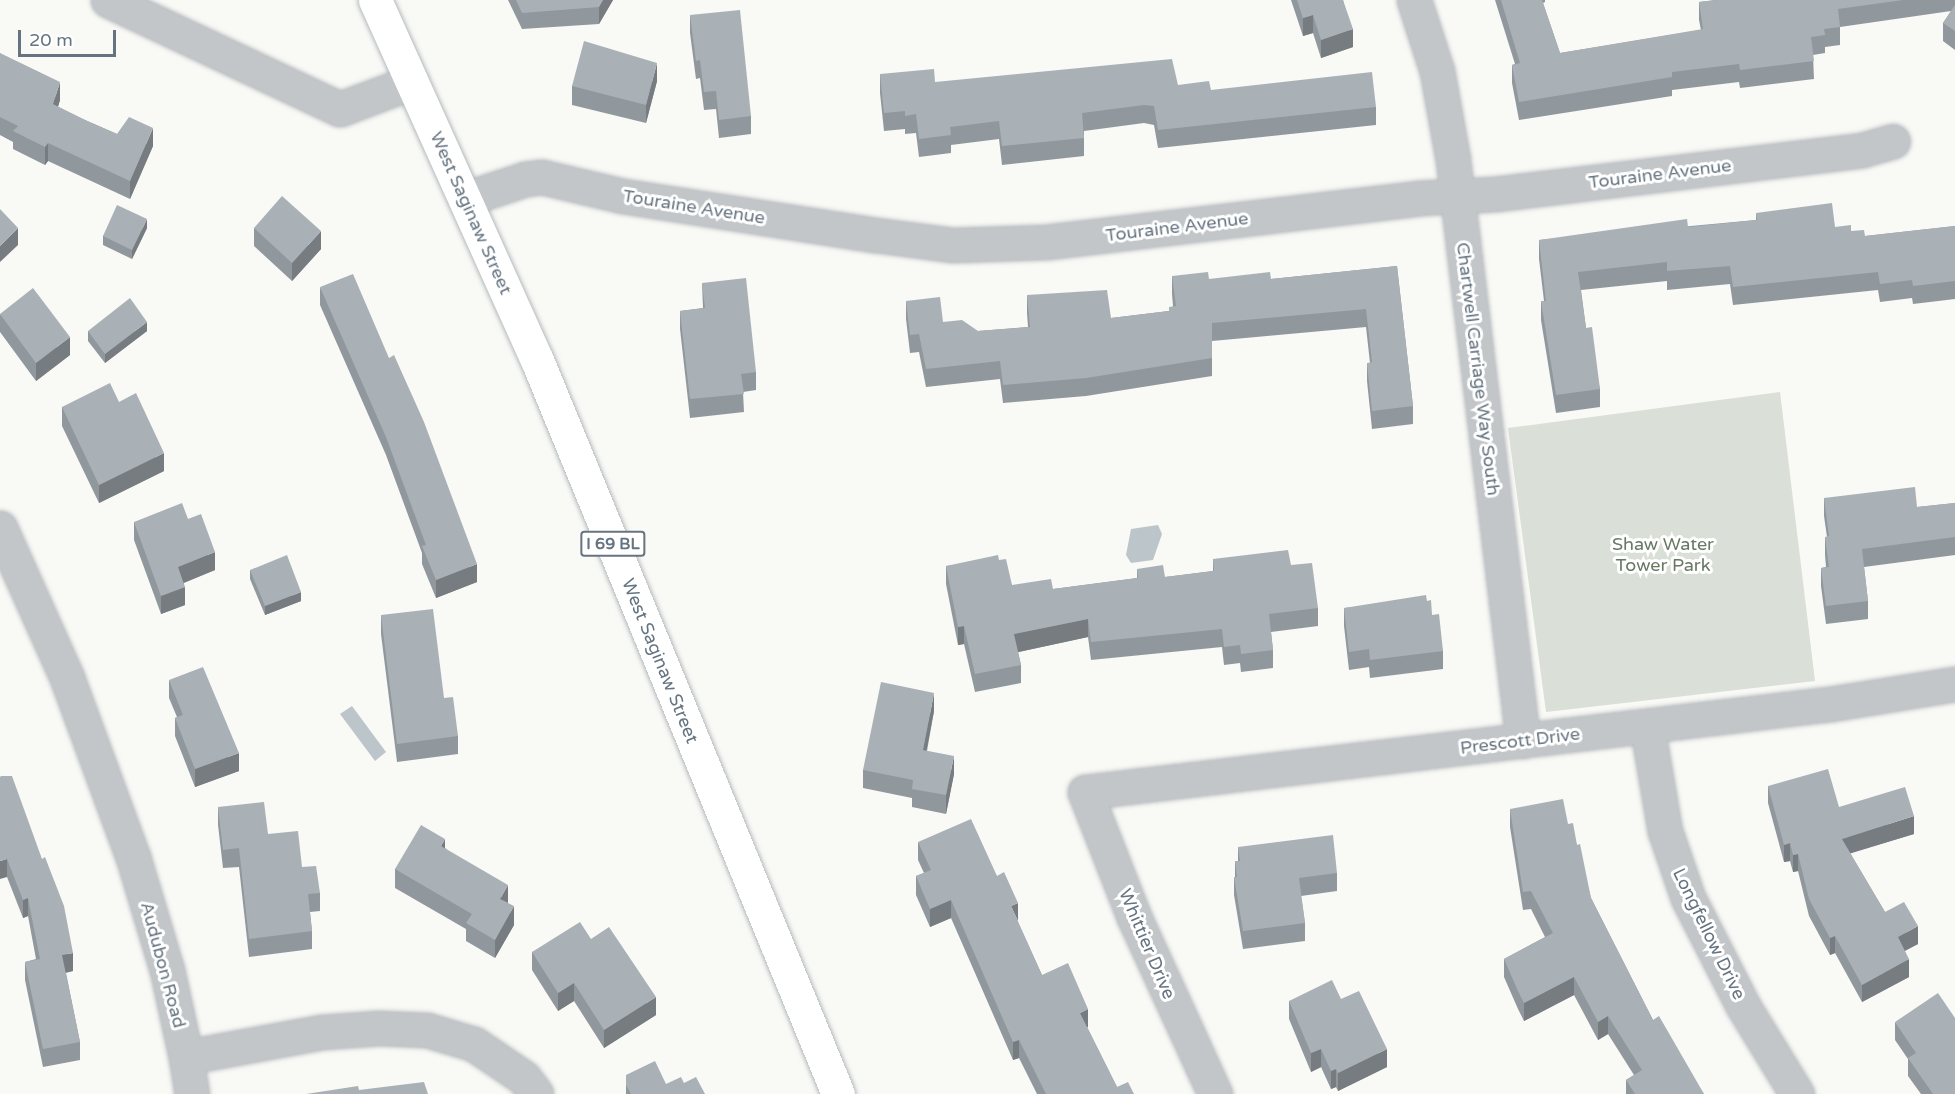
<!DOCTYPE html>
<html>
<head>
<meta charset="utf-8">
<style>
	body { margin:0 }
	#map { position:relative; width:1955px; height:1094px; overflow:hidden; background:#f9f9f6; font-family:"Varela Round",sans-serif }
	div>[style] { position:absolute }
	.green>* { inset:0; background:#dadfd7 }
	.water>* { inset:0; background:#bcc6ca }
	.roads { filter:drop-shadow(0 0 2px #b5babd) drop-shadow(0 0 2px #b5babd) }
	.minor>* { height:33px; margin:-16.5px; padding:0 16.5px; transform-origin:16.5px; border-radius:16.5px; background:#c2c6c9 }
	.major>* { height:33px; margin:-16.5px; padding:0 16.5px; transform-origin:16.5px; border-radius:16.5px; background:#fff }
	.wall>* { inset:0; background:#91989d }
	.shaded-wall>* { inset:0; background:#767c80 }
	.building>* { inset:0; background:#a9b1b7 }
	span { translate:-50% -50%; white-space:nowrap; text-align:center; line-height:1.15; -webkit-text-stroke:6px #fff; paint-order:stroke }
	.shield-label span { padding:2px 4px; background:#fff; border:2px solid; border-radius:4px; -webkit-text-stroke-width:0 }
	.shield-label { font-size:16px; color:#657480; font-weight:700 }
	.street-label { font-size:18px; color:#657480 }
	.park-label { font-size:18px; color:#677863 }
	.scale { position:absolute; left:18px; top:30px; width:98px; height:27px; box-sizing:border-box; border:3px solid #657480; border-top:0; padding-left:8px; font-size:18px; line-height:21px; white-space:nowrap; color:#657480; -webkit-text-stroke:4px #fff; paint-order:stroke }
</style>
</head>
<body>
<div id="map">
	<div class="green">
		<i style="clip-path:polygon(1780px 392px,1815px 681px,1546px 712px,1508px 428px)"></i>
	</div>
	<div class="water">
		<i style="clip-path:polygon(1158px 525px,1162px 534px,1153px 560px,1131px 563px,1126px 555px,1131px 529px)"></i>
		<i style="clip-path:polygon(352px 706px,386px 752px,375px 761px,340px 714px)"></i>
	</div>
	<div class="roads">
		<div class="minor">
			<i style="left:108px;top:0;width:256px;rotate:25.2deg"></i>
			<i style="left:340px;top:109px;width:77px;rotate:-20.6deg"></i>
			<i style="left:1414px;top:0;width:75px;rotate:72.1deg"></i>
			<i style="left:1437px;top:71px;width:90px;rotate:79.8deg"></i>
			<i style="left:1453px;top:160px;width:585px;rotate:83.13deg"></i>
			<i style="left:465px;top:199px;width:63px;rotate:-18.4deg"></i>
			<i style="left:525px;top:179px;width:17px;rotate:-7deg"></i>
			<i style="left:542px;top:177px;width:83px;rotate:13.2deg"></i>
			<i style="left:623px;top:196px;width:256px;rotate:8.8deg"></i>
			<i style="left:876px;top:235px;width:78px;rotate:7.4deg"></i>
			<i style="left:953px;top:245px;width:93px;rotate:-1.8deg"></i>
			<i style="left:1046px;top:242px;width:375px;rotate:-6.7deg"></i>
			<i style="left:1418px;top:198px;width:77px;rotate:-3deg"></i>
			<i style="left:1495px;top:194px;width:370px;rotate:-6.8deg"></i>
			<i style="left:1862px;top:150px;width:32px;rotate:-16deg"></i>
			<i style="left:0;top:528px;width:164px;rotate:65.9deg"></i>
			<i style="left:67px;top:678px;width:191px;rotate:69.8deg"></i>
			<i style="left:133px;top:857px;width:118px;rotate:73.3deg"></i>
			<i style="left:167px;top:970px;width:89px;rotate:77.7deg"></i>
			<i style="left:186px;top:1057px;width:138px;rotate:-10.4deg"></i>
			<i style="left:322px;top:1032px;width:57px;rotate:-4deg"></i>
			<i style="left:379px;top:1028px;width:48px;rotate:2.4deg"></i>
			<i style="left:427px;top:1030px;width:49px;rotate:16.6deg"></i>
			<i style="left:474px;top:1044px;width:60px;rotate:34.2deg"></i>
			<i style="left:524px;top:1078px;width:20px;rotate:53deg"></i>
			<i style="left:1647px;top:726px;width:107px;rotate:80.3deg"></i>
			<i style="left:1665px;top:831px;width:71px;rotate:71.1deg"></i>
			<i style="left:1688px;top:898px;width:121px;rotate:63deg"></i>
			<i style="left:1743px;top:1006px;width:103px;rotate:58.5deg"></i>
			<i style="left:186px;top:1057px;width:37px;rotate:81deg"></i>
			<i style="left:1215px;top:1094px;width:195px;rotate:-114.6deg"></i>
			<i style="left:1134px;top:917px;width:134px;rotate:-111.4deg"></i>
			<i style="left:1085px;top:792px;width:750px;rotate:-6.74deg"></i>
			<i style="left:1830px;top:704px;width:127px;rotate:-9.1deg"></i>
		</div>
		<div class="major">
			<i style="left:375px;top:0;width:395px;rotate:65.8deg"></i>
			<i style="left:537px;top:360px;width:793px;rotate:67.7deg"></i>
		</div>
	</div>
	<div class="wall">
		<i style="clip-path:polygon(508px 0,613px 0,599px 24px,522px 29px)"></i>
		<i style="clip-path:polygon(1291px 0,1343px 0,1353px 47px,1321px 58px,1313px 33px,1303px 36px)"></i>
		<i style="clip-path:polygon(1495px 0,1545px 0,1545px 2px,1543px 3px,1560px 53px,1701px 30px,1699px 20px,1699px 2px,1716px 0,1955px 0,1955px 50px,1943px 41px,1943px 23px,1951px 11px,1840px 27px,1840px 45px,1825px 47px,1825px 53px,1813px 55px,1814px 79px,1740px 88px,1739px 82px,1672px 90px,1672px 96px,1519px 120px,1512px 83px,1512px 65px,1515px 64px)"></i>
		<i style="clip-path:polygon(690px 15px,751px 116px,751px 134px,719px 138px,716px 109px,704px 110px,700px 78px,696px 79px,690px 33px)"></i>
		<i style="clip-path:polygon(0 53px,60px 100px,58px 107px,85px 120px,117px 134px,153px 146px,130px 199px,48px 161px,45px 165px,13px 149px,13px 142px,0 135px)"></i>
		<i style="clip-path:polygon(880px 74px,935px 82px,1178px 85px,1211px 90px,1376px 107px,1376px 125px,1158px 148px,1154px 125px,1144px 123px,1084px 131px,1084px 156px,1002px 165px,999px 139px,951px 145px,951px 153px,919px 157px,916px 133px,905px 134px,905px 129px,884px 131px,880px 93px)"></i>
		<i style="clip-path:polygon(657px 81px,646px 123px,572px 105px,572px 86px)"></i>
		<i style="clip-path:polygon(1756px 213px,1835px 227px,1851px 231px,1865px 236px,1955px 226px,1955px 299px,1913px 304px,1912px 298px,1880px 302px,1878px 290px,1733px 305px,1730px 284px,1667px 290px,1667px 281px,1581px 290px,1586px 328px,1600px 389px,1600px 407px,1556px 413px,1541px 320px,1541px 301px,1544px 301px,1539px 259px,1539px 240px,1756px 220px)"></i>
		<i style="clip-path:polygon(147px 228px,132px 259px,103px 245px,103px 236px)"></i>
		<i style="clip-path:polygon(254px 228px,321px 249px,292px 281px,254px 246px)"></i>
		<i style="clip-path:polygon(1397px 266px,1413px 406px,1413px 424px,1372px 429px,1367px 381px,1367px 363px,1370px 363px,1366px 327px,1212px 341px,1212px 376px,1086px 396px,1003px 403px,1000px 379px,926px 387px,919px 352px,910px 353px,906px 319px,906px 301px,943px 322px,978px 331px,1028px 327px,1027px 313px,1027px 295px,1111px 318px,1169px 311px,1173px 306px,1172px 294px,1172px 276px,1209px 279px,1271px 279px)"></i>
		<i style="clip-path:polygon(702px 283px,756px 372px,756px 390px,743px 392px,744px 412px,690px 418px,680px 329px,680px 311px,703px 308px)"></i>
		<i style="clip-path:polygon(320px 287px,477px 582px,436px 598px,422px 564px,422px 553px,386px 455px,320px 305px)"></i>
		<i style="clip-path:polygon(0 314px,70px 355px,36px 381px,0 332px)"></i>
		<i style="clip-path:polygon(88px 331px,147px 331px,105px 363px,88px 341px)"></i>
		<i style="clip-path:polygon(119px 402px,164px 471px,99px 503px,62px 426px,62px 407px)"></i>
		<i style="clip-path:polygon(1824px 498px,1917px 507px,1955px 503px,1955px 555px,1864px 567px,1868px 601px,1868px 619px,1826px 624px,1821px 586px,1821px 568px,1826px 567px,1825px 555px,1825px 537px,1827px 537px,1824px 516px)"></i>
		<i style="clip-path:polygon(188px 519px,215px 570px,184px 583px,185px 605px,161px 614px,134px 540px,134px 522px)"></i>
		<i style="clip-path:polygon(1213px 559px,1291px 565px,1318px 608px,1318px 626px,1271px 632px,1273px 650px,1273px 668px,1241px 672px,1240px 663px,1224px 665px,1222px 647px,1091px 660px,1088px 637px,1018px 652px,1021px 665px,1021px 683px,975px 692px,964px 644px,958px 645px,946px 584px,946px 566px,999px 560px,1012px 585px,1053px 589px,1137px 578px,1137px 569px,1165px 577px,1213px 571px)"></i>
		<i style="clip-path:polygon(250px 570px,301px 601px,265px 615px,250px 579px)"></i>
		<i style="clip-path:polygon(1427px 601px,1432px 615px,1443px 651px,1443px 669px,1370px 678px,1369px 667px,1349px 670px,1344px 626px,1344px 608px)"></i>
		<i style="clip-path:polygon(381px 615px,458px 736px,458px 754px,397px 762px,381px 634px)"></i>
		<i style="clip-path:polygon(169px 680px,239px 771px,195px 787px,175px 736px,175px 718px,177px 717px,169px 698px)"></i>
		<i style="clip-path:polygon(934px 711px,927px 751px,954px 774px,946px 814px,912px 807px,912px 798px,863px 788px,863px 770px)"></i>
		<i style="clip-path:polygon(0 777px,73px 971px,66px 973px,80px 1042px,80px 1060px,43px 1067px,25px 980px,25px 962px,36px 959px,28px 916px,23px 918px,7px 877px)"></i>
		<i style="clip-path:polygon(1768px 786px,1839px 807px,1914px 834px,1850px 853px,1885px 912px,1918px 944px,1905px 951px,1909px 977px,1862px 1002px,1835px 953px,1830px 955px,1809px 916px,1798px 871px,1793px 872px,1790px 861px,1784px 862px,1768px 803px)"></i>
		<i style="clip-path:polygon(218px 807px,268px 834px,302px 867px,320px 893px,320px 911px,310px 912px,312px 931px,312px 949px,249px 957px,239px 867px,223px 868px,218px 825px)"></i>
		<i style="clip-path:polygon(1510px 809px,1568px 824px,1577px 845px,1591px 898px,1653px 1020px,1704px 1094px,1626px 1094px,1626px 1080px,1634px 1075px,1608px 1034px,1598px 1040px,1574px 995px,1524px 1021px,1518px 1009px,1504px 977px,1504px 959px,1545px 937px,1531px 909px,1523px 910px,1510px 827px)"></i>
		<i style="clip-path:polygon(918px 842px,997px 876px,1042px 975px,1088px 1027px,1087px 1027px,1117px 1087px,1134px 1094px,1037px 1094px,1019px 1058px,1013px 1060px,951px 918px,930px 927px,916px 895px,916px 876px,924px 873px,918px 860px)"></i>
		<i style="clip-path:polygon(1238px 847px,1337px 873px,1337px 891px,1301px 896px,1305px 923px,1305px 941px,1243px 949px,1234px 895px,1234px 877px,1235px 877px,1235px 861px,1238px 861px)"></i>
		<i style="clip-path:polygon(445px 848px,508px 903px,514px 925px,495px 958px,466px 941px,466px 929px,395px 888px,395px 869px)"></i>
		<i style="clip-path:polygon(591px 939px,656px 1015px,604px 1048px,574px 1001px,558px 1011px,532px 970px,532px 952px)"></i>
		<i style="clip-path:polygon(1341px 999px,1387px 1067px,1338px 1091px,1336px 1087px,1331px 1089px,1321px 1067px,1311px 1072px,1289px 1019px,1289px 1001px)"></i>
		<i style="clip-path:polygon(1895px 1022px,1955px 1094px,1921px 1094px,1908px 1076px,1908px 1059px,1895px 1040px)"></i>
		<i style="clip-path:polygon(626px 1075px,666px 1084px,684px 1083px,705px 1094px,626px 1094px)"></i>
	</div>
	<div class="shaded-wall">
		<i style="clip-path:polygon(603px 0,613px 0,599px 24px,599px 7px)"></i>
		<i style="clip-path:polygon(1313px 15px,1313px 33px,1303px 36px,1303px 18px)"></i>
		<i style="clip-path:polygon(1353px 29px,1353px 47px,1321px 58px,1321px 40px)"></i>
		<i style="clip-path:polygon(657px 63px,657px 81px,646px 123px,646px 105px)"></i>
		<i style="clip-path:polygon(60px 82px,60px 100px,53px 122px,53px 104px)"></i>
		<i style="clip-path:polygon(153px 128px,153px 146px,130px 199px,130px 181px)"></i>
		<i style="clip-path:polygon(48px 143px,48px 161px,45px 165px,45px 147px)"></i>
		<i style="clip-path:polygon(147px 219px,147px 228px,132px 259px,132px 250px)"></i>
		<i style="clip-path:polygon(18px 228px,18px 245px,0 262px,0 246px)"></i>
		<i style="clip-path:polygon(321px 231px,321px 249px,292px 281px,292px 263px)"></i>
		<i style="clip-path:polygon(147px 322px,147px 331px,105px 363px,105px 354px)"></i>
		<i style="clip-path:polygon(70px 337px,70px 355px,36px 381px,36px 363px)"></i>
		<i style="clip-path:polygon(164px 453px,164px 471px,99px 503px,99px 485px)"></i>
		<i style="clip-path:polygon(215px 552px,215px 570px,178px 585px,178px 567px)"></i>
		<i style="clip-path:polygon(477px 564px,477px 582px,436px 598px,436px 580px)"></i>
		<i style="clip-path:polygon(185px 587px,185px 605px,161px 614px,161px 596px)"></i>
		<i style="clip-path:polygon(301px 592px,301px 601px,265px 615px,265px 606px)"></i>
		<i style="clip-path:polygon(1088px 619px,1088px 637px,1014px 653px,1014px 634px)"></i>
		<i style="clip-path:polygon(964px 626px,964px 644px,958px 645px,958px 627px)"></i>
		<i style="clip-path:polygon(934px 693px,934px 711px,923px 768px,923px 750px)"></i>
		<i style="clip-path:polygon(239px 753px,239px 771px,195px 787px,195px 769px)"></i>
		<i style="clip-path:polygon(954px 756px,954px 774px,946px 814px,946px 795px)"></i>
		<i style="clip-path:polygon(1914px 816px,1914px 834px,1842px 856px,1842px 839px)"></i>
		<i style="clip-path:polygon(445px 839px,445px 857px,441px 846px)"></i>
		<i style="clip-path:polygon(1790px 843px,1790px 861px,1784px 862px,1784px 845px)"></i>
		<i style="clip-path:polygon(1798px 854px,1798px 871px,1793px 872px,1793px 855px)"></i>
		<i style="clip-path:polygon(7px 859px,7px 877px,0 879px,0 861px)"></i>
		<i style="clip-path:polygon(508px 885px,508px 903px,500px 899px)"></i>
		<i style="clip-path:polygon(28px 898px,28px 916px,23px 918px,23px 900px)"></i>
		<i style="clip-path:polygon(951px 900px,951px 918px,930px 927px,930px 909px)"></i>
		<i style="clip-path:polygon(1018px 903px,1018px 921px,1011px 906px)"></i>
		<i style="clip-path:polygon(514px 906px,514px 925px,495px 958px,495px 940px)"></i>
		<i style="clip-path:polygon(1918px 926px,1918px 944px,1898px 954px,1898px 937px)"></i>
		<i style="clip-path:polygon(1835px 936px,1835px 953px,1830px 955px,1830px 938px)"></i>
		<i style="clip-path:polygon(73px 953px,73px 971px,62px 973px,62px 955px)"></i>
		<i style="clip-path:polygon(1909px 959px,1909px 977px,1862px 1002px,1862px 985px)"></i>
		<i style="clip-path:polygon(1574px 977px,1574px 995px,1524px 1021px,1524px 1003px)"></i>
		<i style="clip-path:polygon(574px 983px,574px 1001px,558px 1011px,558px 993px)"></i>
		<i style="clip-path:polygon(656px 997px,656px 1015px,604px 1048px,604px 1030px)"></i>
		<i style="clip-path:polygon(1088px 1009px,1088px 1027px,1080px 1031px,1080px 1013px)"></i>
		<i style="clip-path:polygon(1608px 1016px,1608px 1034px,1598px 1040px,1598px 1022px)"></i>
		<i style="clip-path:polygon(1019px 1040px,1019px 1058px,1013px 1060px,1013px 1042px)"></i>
		<i style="clip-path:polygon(1321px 1049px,1321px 1067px,1311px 1072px,1311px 1053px)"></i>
		<i style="clip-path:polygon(1387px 1049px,1387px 1067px,1338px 1091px,1338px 1073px)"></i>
		<i style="clip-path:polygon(1336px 1069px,1336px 1087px,1331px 1089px,1331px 1071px)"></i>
	</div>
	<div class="building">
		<i style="clip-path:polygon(516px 0,603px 0,599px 7px,522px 13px)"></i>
		<i style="clip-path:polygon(1297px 0,1343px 0,1353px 29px,1321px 40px,1313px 15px,1303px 18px)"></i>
		<i style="clip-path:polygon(1501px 0,1542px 0,1560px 53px,1703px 29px,1699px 2px,1716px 0,1903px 0,1838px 9px,1840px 27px,1824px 29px,1825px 35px,1811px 37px,1814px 61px,1740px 70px,1739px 64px,1672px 72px,1672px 77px,1519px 102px,1512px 65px,1520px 63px)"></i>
		<i style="clip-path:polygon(1955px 5px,1955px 31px,1943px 23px)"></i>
		<i style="clip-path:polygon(740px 10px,751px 116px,719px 120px,716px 91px,704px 92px,700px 60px,696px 61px,690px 15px)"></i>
		<i style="clip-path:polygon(584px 41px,657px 63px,646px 105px,572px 86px)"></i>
		<i style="clip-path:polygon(0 53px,60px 82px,53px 104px,85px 120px,117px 134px,129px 117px,153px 128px,130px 181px,48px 143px,45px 147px,13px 131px,18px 126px,0 117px)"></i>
		<i style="clip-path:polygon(1172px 59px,1178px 85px,1209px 81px,1211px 90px,1372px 72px,1376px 107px,1158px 130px,1154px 106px,1144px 105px,1082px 113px,1084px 138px,1002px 146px,999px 121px,950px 127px,951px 135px,919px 139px,916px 114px,905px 116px,905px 111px,884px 113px,880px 74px,934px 69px,935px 82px)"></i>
		<i style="clip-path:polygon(282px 196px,321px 231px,292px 263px,254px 228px)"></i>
		<i style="clip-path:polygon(1832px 203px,1835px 227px,1851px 225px,1851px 231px,1864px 230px,1865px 236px,1955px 226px,1955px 281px,1913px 286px,1912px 280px,1880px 284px,1878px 272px,1733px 287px,1730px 266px,1667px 271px,1667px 262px,1578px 272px,1586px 328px,1592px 327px,1600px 389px,1556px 395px,1541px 301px,1546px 301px,1539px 240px,1687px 219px,1688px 227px,1757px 220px,1756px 213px)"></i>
		<i style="clip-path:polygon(117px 205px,147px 219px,132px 250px,103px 236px)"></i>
		<i style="clip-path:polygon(0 209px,18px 228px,0 246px)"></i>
		<i style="clip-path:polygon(1397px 266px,1413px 406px,1372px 411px,1367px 363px,1372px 362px,1366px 309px,1212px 323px,1212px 358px,1086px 378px,1003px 385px,1000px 361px,926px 369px,919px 334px,910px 335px,906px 301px,940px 297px,943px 322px,962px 320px,978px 331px,1030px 327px,1027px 295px,1107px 290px,1111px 318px,1169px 311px,1169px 307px,1176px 306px,1172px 276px,1208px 272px,1209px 279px,1270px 272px,1271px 279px)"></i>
		<i style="clip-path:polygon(353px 274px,389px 358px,394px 355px,424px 422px,477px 564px,436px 580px,422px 546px,426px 545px,386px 437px,320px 287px)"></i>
		<i style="clip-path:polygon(746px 278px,756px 372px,741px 374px,744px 394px,690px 399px,680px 311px,705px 308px,702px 283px)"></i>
		<i style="clip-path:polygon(33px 288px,70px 337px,36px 363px,0 314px)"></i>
		<i style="clip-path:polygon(130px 298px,147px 322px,105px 354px,88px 331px)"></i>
		<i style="clip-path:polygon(110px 383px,119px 402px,136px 393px,164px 453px,99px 485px,62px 407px)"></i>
		<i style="clip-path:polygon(1915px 487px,1917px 507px,1955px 503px,1955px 537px,1862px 549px,1868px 601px,1826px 606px,1821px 568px,1829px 567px,1825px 537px,1829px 536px,1824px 498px)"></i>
		<i style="clip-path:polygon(182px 503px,188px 519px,201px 514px,215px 552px,178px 567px,185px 587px,161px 596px,134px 522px)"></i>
		<i style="clip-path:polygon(1288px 550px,1291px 565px,1312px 563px,1318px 608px,1269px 614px,1273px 650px,1241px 654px,1240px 645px,1224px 647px,1222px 629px,1091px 642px,1088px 619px,1014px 634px,1021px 665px,975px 674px,964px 626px,958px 627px,946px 566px,998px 555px,999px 560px,1006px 559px,1012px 585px,1051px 579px,1053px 589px,1138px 578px,1137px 569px,1163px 565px,1165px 577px,1214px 571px,1213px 559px)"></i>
		<i style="clip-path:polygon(287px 555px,301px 592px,265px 606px,250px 570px)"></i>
		<i style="clip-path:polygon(1426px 595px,1427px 601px,1431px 600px,1432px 615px,1439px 614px,1443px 651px,1370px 660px,1369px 649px,1349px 652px,1344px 608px)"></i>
		<i style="clip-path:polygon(433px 609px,444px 698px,453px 697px,458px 736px,397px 744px,381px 615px)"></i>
		<i style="clip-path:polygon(203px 667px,239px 753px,195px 769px,175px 718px,183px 715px,169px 680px)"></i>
		<i style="clip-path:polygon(881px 682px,934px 693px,923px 750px,954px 756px,946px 795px,912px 789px,913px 780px,863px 770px)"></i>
		<i style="clip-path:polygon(1828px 769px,1839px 807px,1905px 787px,1914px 816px,1842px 839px,1885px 912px,1904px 902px,1918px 926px,1898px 937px,1909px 959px,1862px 985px,1835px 936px,1830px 938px,1809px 899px,1798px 854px,1793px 855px,1790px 843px,1784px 845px,1768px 786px)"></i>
		<i style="clip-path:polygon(1px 776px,12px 776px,42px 859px,45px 857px,64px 906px,73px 953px,62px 955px,80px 1042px,43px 1049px,25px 962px,40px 959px,28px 898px,23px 900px,7px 859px,0 861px,0 777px)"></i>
		<i style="clip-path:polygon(1563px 799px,1568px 824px,1573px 823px,1577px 845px,1580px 844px,1591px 898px,1653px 1020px,1659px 1016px,1704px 1094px,1635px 1094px,1626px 1080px,1642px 1070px,1608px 1016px,1598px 1022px,1574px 977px,1524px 1003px,1518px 991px,1504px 959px,1553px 933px,1531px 891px,1523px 892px,1510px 809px)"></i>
		<i style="clip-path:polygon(264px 802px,268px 834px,298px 831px,302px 867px,316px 866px,320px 893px,308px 894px,312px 931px,249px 939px,239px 848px,223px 850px,218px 807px)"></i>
		<i style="clip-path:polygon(971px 819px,997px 876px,1004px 872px,1018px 903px,1011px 906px,1042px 975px,1068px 963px,1088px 1009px,1080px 1013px,1117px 1087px,1128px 1082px,1134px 1094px,1046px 1094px,1019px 1040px,1013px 1042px,951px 900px,930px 909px,916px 876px,931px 870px,918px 842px)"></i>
		<i style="clip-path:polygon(421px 825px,445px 839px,441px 846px,508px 885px,500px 899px,514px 906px,495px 940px,466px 923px,472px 914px,395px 869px)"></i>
		<i style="clip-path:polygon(1333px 835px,1337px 873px,1299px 878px,1305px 923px,1243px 931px,1234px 877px,1237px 877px,1235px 861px,1240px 861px,1238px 847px)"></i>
		<i style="clip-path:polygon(580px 922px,591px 939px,609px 927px,656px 997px,604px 1030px,574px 983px,558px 993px,532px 952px)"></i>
		<i style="clip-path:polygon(1332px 980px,1341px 999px,1359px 991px,1387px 1049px,1338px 1073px,1336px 1069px,1331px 1071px,1321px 1049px,1311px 1053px,1289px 1001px)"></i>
		<i style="clip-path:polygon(1938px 993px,1955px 1018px,1955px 1094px,1933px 1094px,1908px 1058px,1916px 1053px,1895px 1022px)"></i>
		<i style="clip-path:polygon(655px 1061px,666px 1084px,681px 1077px,684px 1083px,696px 1077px,705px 1094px,631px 1094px,626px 1085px,626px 1075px)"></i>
		<i style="clip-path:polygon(424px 1082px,428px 1094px,306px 1094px,358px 1086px,359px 1090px)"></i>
	</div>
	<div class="shield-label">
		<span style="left:613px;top:544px">I 69 BL</span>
	</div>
	<div class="street-label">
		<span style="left:1660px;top:174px;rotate:-7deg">Touraine Avenue</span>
		<span style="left:694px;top:207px;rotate:9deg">Touraine Avenue</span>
		<span style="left:471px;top:213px;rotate:66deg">West Saginaw Street</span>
		<span style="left:1177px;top:227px;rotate:-7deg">Touraine Avenue</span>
		<span style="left:1478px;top:369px;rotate:83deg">Chartwell Carriage Way South</span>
		<span style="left:660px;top:661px;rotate:68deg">West Saginaw Street</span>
		<span style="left:1520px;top:741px;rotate:-7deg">Prescott Drive</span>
		<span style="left:1709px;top:934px;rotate:64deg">Longfellow Drive</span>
		<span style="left:1147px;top:944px;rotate:67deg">Whittier Drive</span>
		<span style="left:163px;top:965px;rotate:75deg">Audubon Road</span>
	</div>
	<div class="park-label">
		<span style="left:1663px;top:555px">Shaw Water<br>Tower Park</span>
	</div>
	<div class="scale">20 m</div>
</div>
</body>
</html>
